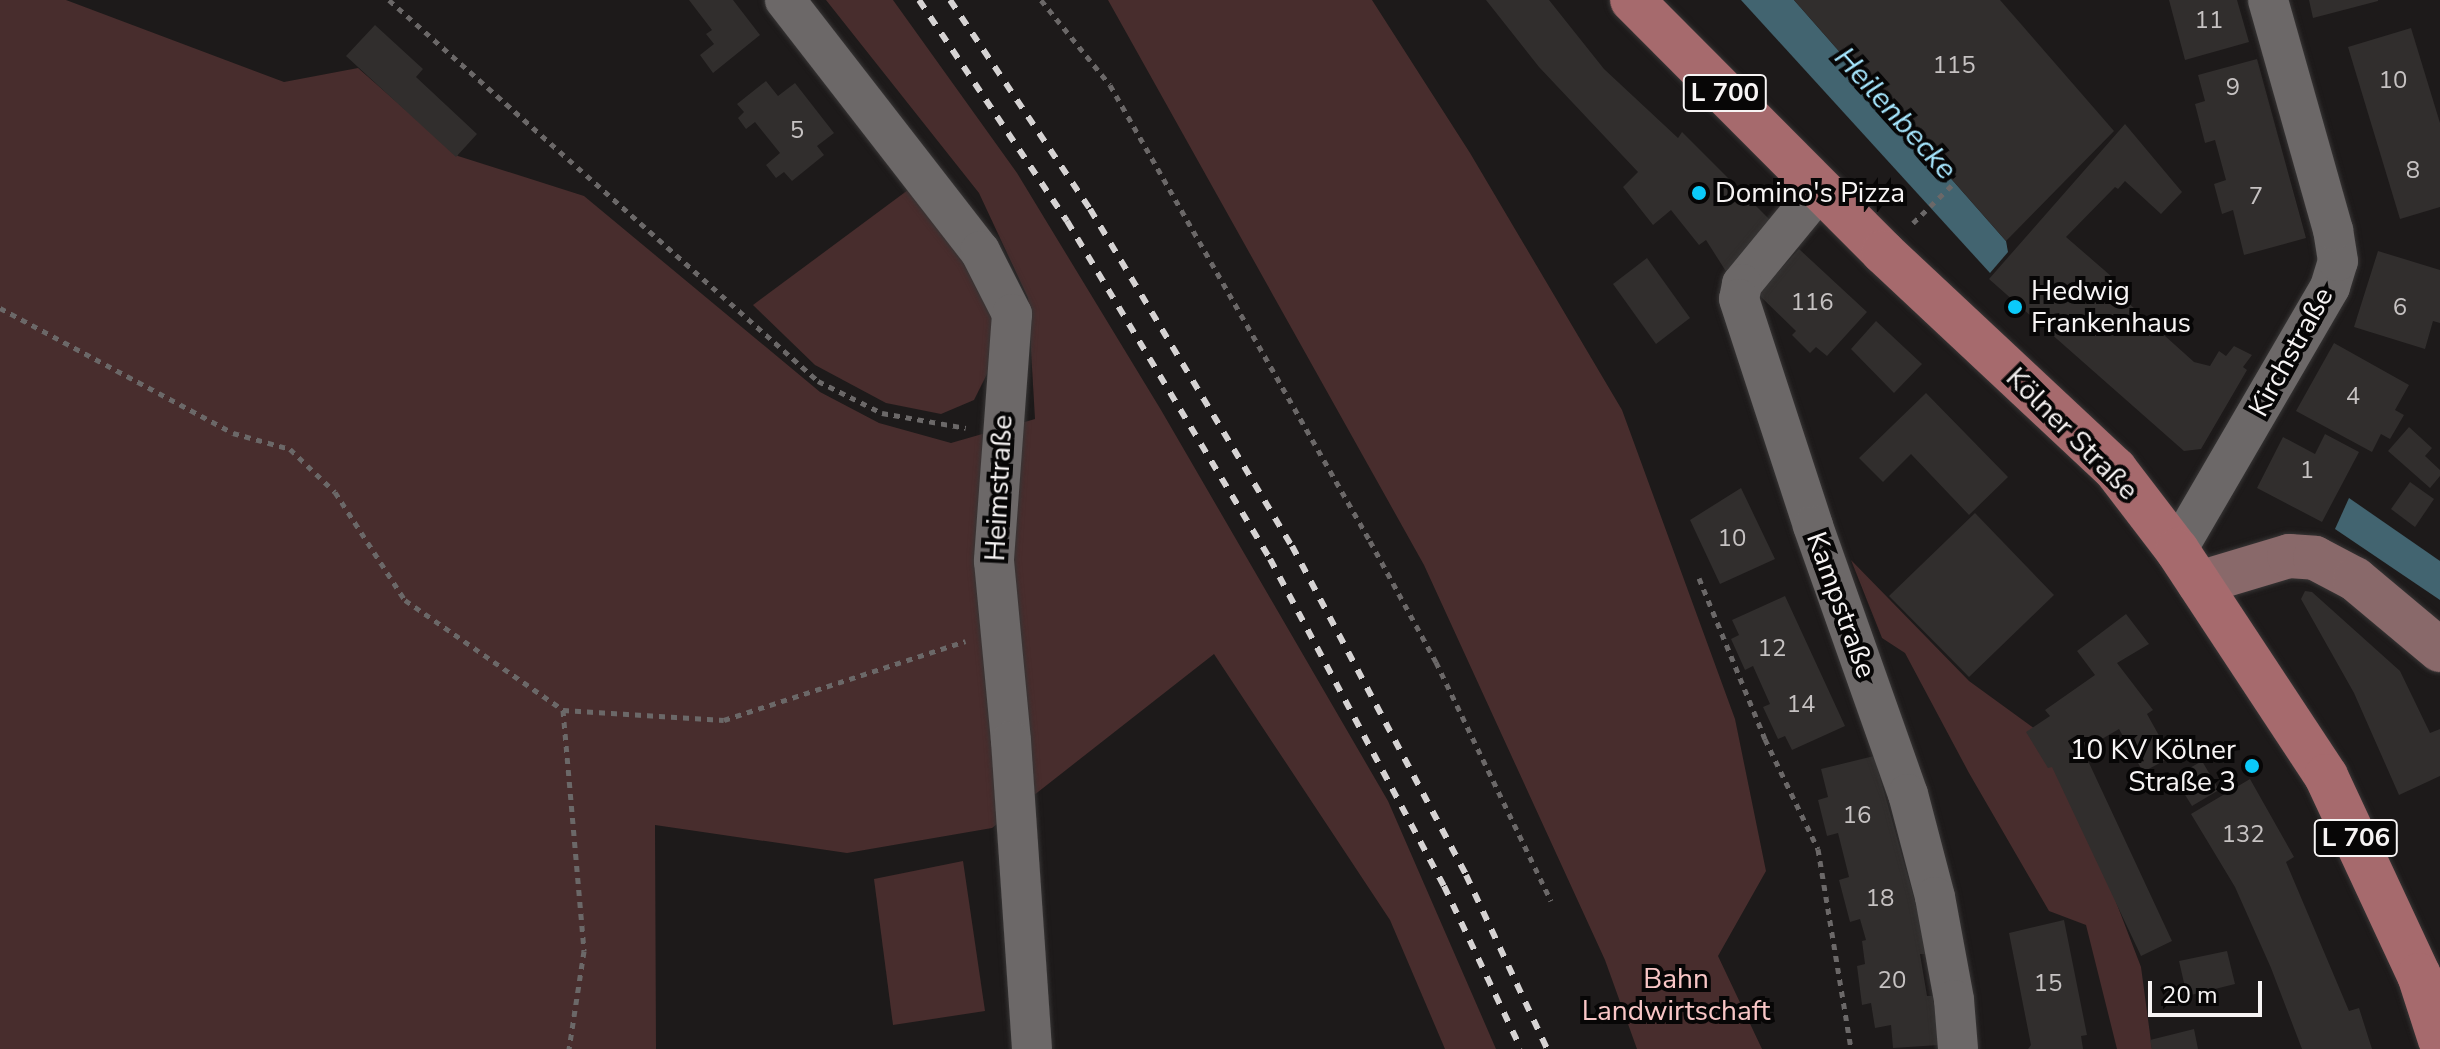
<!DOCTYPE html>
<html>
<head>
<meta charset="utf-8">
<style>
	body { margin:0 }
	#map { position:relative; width:2440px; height:1049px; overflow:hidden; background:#1d1a1a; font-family:"Nunito Sans",sans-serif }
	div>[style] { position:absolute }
	.green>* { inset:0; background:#482d2d }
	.water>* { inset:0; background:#426470 }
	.building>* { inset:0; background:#312e2d }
	.path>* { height:5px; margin-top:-2.5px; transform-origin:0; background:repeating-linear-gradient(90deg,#6b6868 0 6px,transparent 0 12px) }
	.roads { filter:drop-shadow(0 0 2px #373535) drop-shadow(0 0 2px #373535) }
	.street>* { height:40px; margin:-20px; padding:0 20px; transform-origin:20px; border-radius:20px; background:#6c6868 }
	.secondary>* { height:44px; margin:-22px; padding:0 22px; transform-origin:22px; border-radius:22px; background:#89696a }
	.primary>* { height:44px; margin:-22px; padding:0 22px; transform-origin:22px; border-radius:22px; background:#a66a6d }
	.rail>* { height:6px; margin-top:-3px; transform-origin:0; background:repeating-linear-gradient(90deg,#d6d3d3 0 10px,transparent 0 20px) }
	.dots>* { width:22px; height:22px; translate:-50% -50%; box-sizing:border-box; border:4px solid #070606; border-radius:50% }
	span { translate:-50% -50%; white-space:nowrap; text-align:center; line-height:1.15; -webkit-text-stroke:8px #070606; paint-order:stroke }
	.number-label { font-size:24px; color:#c6c2c2 }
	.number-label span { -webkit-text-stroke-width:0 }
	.shield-label span { padding:2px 6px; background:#070606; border:2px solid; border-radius:6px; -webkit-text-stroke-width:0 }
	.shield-label { font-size:26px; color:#f7f4f4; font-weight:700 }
	.poi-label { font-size:28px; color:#f7f4f4 }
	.left { translate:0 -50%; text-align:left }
	.right { translate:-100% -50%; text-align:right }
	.street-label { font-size:28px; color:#f7f4f4 }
	.park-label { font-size:28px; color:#f9c6c6 }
	.water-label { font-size:30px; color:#a6e7ff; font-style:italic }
	.scale { position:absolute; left:2148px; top:981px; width:114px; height:36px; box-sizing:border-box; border:4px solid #f7f4f4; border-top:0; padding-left:10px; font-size:24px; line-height:28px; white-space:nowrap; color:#f7f4f4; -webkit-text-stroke:6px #070606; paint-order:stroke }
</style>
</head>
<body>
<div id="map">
	<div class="green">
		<i style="clip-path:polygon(0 0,66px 0,284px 82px,358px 68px,458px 156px,584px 196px,820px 392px,879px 423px,951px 443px,1035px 419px,1028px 298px,979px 193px,826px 0,893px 0,1017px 173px,1161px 410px,1388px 801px,1496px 1049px,1445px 1049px,1390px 920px,1214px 654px,992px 828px,847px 853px,655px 825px,656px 1049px,0 1049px)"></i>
		<i style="clip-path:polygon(1108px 0,1372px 0,1470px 153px,1622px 410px,1735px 719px,1766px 871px,1718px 956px,1762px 1049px,1637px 1049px,1605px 960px,1424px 565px)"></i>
		<i style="clip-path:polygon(912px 187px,968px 261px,990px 306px,994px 360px,974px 400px,941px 414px,886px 403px,815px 365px,753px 305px)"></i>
		<i style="clip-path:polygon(1851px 560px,1969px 681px,2035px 729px,2113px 894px,2141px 967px,2152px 1049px,2117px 1049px,2086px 925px,2049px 911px,1969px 773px,1905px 653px,1882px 638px)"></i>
		<i style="clip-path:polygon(963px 861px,985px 1011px,893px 1025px,874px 879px)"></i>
	</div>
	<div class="water">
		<i style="clip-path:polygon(1741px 0,1794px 0,2006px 241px,2008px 252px,1990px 273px)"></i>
		<i style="clip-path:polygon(2349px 498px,2440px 561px,2440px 600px,2335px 529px)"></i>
	</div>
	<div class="building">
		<i style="clip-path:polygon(689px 0,733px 0,760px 35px,713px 73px,700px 55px,714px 44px,706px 34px,712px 30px)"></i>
		<i style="clip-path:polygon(1486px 0,1549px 0,1604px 69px,1678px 138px,1682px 132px,1773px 223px,1727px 273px,1706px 240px,1699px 245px,1671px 210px,1653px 225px,1623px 187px,1638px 172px,1539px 67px)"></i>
		<i style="clip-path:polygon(1794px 0,2000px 0,2114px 131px,2006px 241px)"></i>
		<i style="clip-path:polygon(2169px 0,2237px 0,2249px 42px,2185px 60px)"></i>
		<i style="clip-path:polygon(2309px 0,2378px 0,2378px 1px,2313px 18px)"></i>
		<i style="clip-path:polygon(375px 25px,423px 69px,416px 77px,477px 134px,456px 157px,346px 56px)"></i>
		<i style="clip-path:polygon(2411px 28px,2440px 123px,2440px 207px,2400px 219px,2348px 47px)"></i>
		<i style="clip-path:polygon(2257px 59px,2306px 238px,2244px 255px,2233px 210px,2222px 214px,2214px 184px,2226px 180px,2215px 140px,2205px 143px,2195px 104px,2205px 101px,2198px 75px)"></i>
		<i style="clip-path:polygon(766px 81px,778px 96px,795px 83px,834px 133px,817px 146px,824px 155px,792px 181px,784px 172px,776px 178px,766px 165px,780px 153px,755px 122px,746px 129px,738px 118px,744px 112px,737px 104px)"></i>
		<i style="clip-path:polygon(2125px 124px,2182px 192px,2161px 214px,2125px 181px,2118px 189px,2115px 187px,2066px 237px,2111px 276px,2106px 283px,2194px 362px,2210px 366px,2219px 351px,2226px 356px,2234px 346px,2252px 355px,2243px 367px,2247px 370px,2201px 449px,2184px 451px,1989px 279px)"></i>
		<i style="clip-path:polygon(1799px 249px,1867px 312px,1827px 356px,1816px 347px,1810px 353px,1792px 335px,1796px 331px,1758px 294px)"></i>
		<i style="clip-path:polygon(2378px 251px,2440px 270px,2440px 323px,2433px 321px,2425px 349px,2354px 327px)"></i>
		<i style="clip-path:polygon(1647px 258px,1690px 318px,1656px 344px,1613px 284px)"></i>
		<i style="clip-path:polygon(1876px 321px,1922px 364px,1894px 393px,1851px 349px)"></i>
		<i style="clip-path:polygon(2334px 343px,2409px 385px,2395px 410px,2404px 415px,2390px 439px,2381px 434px,2372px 452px,2296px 411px)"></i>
		<i style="clip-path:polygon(1926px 393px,2008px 477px,1969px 515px,1911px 454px,1883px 482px,1859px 458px)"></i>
		<i style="clip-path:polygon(2409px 427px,2432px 448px,2425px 456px,2440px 470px,2440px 476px,2430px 488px,2388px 451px)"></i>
		<i style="clip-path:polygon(2325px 434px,2359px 452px,2322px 522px,2257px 488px,2283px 437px,2315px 454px)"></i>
		<i style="clip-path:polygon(2410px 482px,2434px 499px,2415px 527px,2391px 509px)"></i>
		<i style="clip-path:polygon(1741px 488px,1775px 559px,1720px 584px,1690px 520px)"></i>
		<i style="clip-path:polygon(1975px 513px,2054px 595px,1969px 677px,1889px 596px)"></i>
		<i style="clip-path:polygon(2305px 591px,2312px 592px,2400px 671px,2430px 733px,2440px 729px,2440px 776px,2399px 795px,2354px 693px,2301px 599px)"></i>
		<i style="clip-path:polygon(1785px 596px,1845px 726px,1792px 750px,1785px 736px,1778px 739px,1763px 707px,1770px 704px,1753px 666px,1745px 670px,1731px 639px,1739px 635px,1732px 620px)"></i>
		<i style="clip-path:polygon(2126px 614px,2149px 644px,2117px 663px,2153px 710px,2147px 714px,2171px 757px,2143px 772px,2119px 729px,2083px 750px,2172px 941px,2141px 956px,2052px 767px,2048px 768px,2026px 732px,2050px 716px,2045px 710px,2095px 675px,2077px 651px)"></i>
		<i style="clip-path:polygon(1874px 756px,1923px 930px,1926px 954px,1920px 954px,1927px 996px,1933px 996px,1939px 1045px,1893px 1048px,1891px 1025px,1875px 1028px,1871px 1003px,1862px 1005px,1857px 966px,1865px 964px,1862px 941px,1866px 940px,1860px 919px,1850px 922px,1839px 880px,1849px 877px,1838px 833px,1827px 836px,1818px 800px,1828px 797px,1821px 769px)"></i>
		<i style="clip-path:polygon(2252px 756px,2261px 770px,2252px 776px,2243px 762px)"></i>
		<i style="clip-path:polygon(2202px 761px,2219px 790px,2192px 806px,2174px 777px)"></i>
		<i style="clip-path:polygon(2250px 779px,2294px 857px,2286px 862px,2349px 1011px,2359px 1008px,2372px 1049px,2302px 1049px,2271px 968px,2235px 887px,2191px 814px)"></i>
		<i style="clip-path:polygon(2064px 920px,2087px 1035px,2081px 1036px,2083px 1049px,2028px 1049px,2031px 1045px,2009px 933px)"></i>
		<i style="clip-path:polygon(2227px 951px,2235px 984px,2187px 996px,2179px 961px)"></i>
		<i style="clip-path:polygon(2194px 1029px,2198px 1049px,2152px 1049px,2150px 1040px)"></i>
	</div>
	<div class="path">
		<i style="left:389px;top:0;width:574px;rotate:41.61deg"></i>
		<i style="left:818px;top:381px;width:72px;rotate:26.6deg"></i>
		<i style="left:882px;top:413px;width:85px;rotate:10.1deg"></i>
		<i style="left:1041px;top:0;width:109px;rotate:50.9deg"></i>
		<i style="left:1110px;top:85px;width:525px;rotate:60.31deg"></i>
		<i style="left:1370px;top:541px;width:138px;rotate:61.4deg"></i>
		<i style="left:1436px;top:662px;width:265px;rotate:64.3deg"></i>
		<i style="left:1913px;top:223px;width:57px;rotate:-44.3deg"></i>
		<i style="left:0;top:308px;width:264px;rotate:28.2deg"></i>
		<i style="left:233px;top:433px;width:59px;rotate:15.7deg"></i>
		<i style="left:290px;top:449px;width:62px;rotate:43.7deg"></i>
		<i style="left:335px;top:492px;width:129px;rotate:57.1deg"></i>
		<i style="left:405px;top:600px;width:193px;rotate:34.8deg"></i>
		<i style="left:563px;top:710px;width:161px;rotate:3.6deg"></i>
		<i style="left:724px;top:720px;width:254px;rotate:-18.1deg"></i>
		<i style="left:1699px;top:578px;width:174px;rotate:67.7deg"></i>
		<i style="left:1765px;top:739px;width:122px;rotate:64.3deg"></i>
		<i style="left:1818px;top:849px;width:203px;rotate:80.6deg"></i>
		<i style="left:563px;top:710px;width:242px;rotate:85deg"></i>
		<i style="left:584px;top:951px;width:99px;rotate:98.7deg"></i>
	</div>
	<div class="roads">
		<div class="street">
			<i style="left:785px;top:0;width:318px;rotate:52.2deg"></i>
			<i style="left:980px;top:251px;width:71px;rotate:63.1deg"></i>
			<i style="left:1012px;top:314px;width:248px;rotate:94.2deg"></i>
			<i style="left:994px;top:561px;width:181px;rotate:84.6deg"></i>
			<i style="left:1011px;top:741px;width:309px;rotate:86.1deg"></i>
			<i style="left:1820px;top:189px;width:123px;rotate:129.4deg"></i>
			<i style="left:1742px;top:284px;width:15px;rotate:101deg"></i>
			<i style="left:1739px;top:299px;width:239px;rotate:71.9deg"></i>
			<i style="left:1813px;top:526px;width:284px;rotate:70.5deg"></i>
			<i style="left:1908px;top:794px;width:106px;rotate:75.3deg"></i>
			<i style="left:1935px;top:897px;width:105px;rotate:79.5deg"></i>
			<i style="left:1954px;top:1000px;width:49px;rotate:85.3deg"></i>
			<i style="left:2177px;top:550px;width:304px;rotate:-59.8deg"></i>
			<i style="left:2330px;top:287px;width:27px;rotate:-73deg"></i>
			<i style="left:2338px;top:261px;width:31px;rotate:-99deg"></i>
			<i style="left:2333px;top:230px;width:239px;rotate:-105.8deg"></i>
		</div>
		<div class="secondary">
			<i style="left:2199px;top:583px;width:94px;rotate:-16.7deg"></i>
			<i style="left:2289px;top:556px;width:26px;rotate:4deg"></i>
			<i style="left:2315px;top:558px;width:45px;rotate:27.7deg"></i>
			<i style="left:2355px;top:579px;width:111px;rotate:39.9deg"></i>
		</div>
		<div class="primary">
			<i style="left:1632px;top:0;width:356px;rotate:45.1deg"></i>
			<i style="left:1883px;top:252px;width:318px;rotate:43.1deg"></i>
			<i style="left:2115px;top:469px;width:102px;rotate:52.6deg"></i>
			<i style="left:2177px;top:550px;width:271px;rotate:56.6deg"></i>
			<i style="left:2326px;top:776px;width:220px;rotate:65deg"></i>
			<i style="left:2419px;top:975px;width:68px;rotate:72.1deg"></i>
		</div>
	</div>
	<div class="rail">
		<i style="left:919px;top:0;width:266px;rotate:56.2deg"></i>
		<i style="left:1067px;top:221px;width:394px;rotate:59deg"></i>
		<i style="left:1270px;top:559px;width:370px;rotate:62deg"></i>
		<i style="left:1444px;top:886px;width:180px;rotate:64.7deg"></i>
		<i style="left:950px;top:0;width:252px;rotate:56.2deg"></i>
		<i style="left:1090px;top:209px;width:393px;rotate:59.1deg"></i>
		<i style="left:1292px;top:546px;width:372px;rotate:62.1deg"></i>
		<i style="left:1466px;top:875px;width:192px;rotate:65deg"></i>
	</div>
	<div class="dots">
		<i style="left:1699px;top:193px;background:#0bcafa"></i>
		<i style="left:2015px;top:307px;background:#0bcafa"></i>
		<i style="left:2252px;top:766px;background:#0bcafa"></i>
	</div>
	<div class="number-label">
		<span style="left:2209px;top:21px">11</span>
		<span style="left:1954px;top:66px">115</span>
		<span style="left:2393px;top:81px">10</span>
		<span style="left:2233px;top:88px">9</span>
		<span style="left:797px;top:131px">5</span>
		<span style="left:2413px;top:171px">8</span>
		<span style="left:2256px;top:197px">7</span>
		<span style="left:1812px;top:303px">116</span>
		<span style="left:2400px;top:308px">6</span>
		<span style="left:2353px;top:397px">4</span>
		<span style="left:2307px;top:471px">1</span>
		<span style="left:1732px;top:539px">10</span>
		<span style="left:1772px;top:649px">12</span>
		<span style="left:1801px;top:705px">14</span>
		<span style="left:1857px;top:816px">16</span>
		<span style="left:2243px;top:835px">132</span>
		<span style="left:1880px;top:899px">18</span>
		<span style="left:1892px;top:981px">20</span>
		<span style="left:2048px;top:984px">15</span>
	</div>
	<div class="shield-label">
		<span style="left:1725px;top:93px">L 700</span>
		<span style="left:2356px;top:838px">L 706</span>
	</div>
	<div class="poi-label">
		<span class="left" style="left:1715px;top:193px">Domino's Pizza</span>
		<span class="left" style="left:2031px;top:307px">Hedwig<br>Frankenhaus</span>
		<span class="right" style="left:2236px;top:766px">10 KV Kölner<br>Straße 3</span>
	</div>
	<div class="street-label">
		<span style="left:2291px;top:352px;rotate:-61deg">Kirchstraße</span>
		<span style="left:2072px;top:434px;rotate:45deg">Kölner Straße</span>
		<span style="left:999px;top:488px;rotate:-87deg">Heimstraße</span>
		<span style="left:1841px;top:605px;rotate:70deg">Kampstraße</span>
	</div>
	<div class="park-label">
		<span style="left:1676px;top:995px">Bahn<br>Landwirtschaft</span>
	</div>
	<div class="water-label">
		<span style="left:1895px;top:114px;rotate:48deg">Heilenbecke</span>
	</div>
	<div class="scale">20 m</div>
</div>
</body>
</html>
